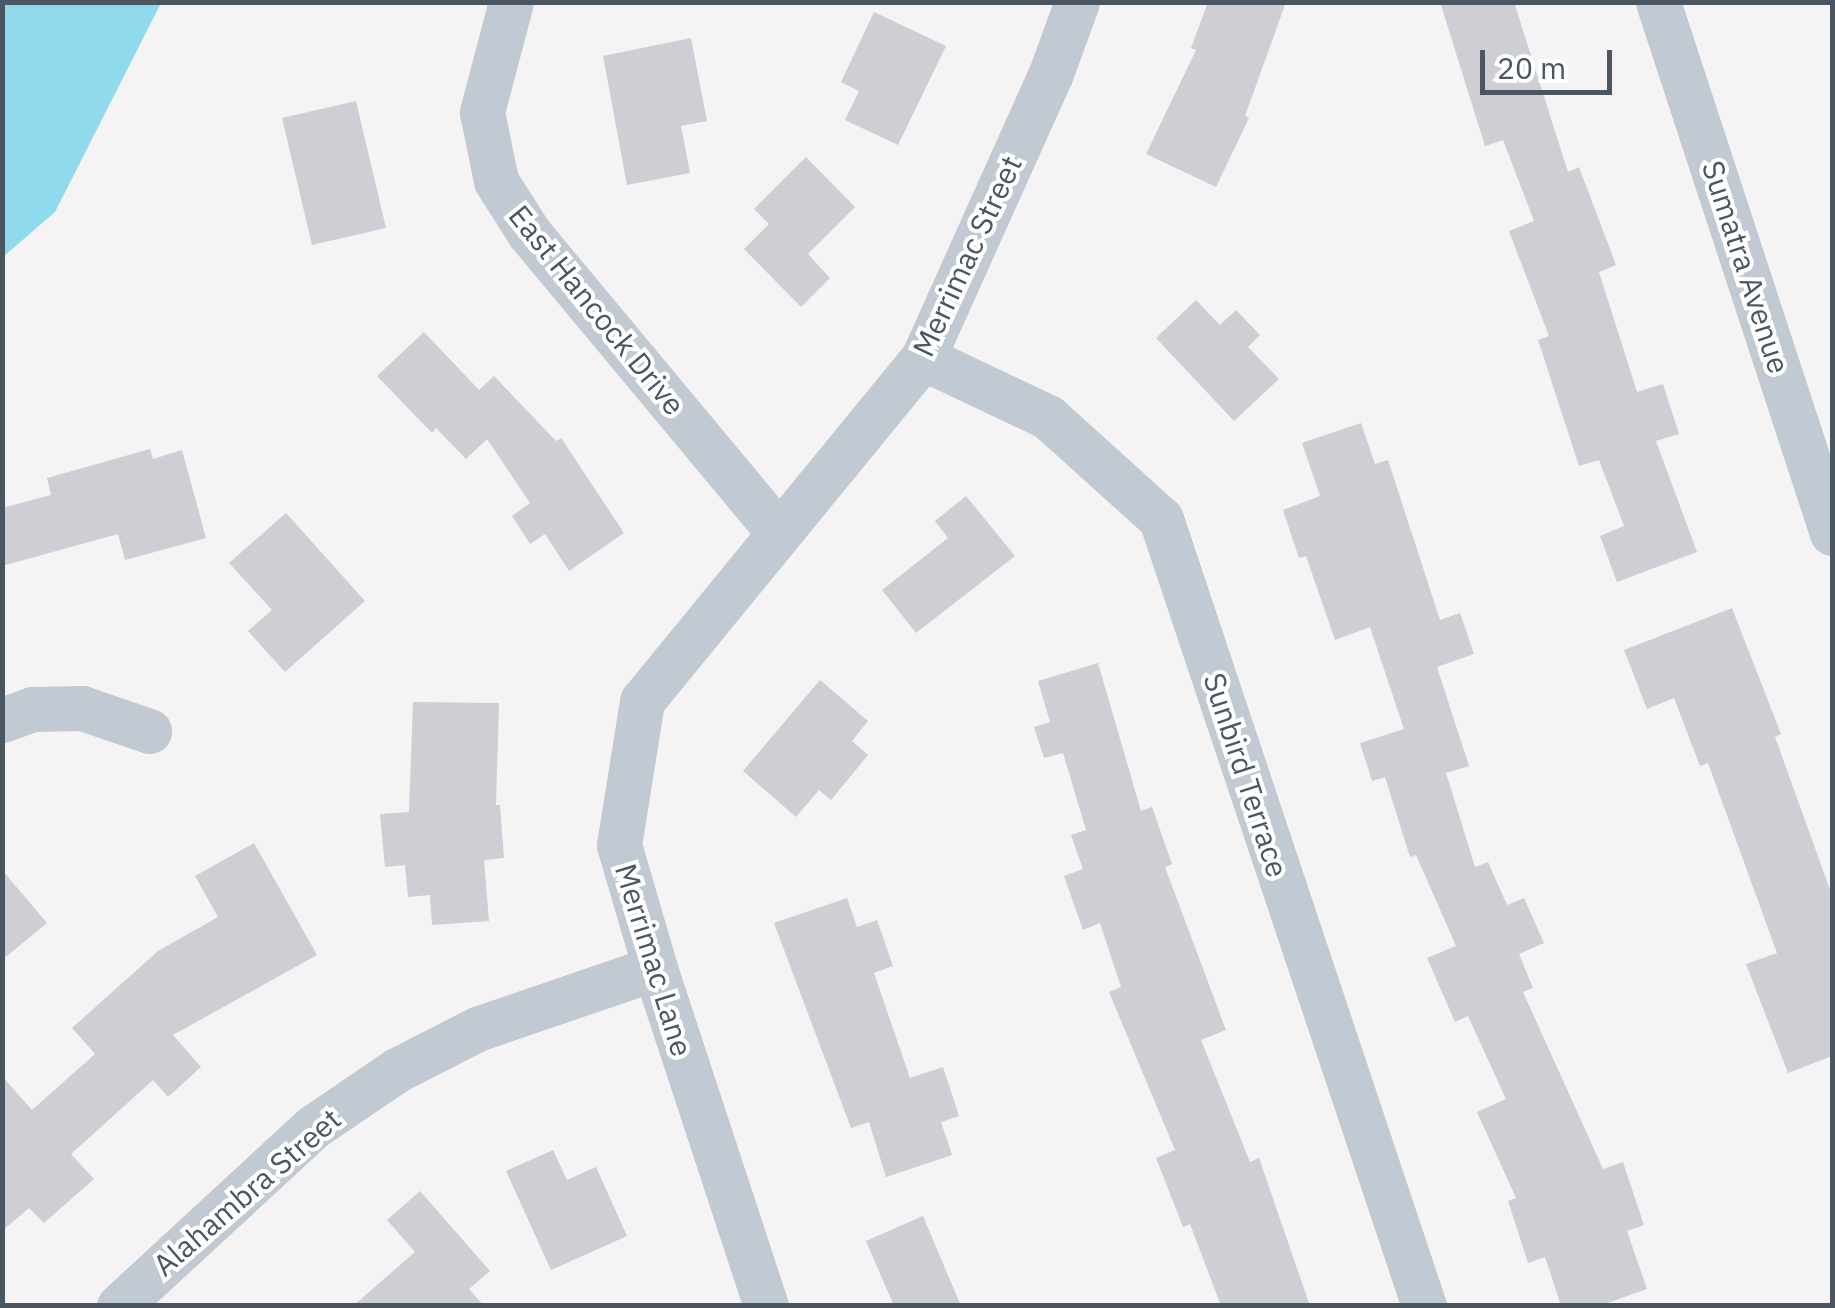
<!DOCTYPE html>
<html>
<head>
<meta charset="utf-8">
<style>
	body { margin:0 }
	#map { position:relative; width:1835px; height:1308px; overflow:hidden; background:#f5f3f3; font-family:"IBM Plex Sans",sans-serif }
	div>[style] { position:absolute }
	.water>* { inset:0; background:#90daee }
	.building>* { inset:0; background:#cdcfd5 }
	.minor>* { height:45px; margin:-22.5px; padding:0 22.5px; transform-origin:22.5px; border-radius:22.5px; background:#c1cad2 }
	span { translate:-50% -50%; white-space:nowrap; text-align:center; line-height:1.15; -webkit-text-stroke:8px #fff; paint-order:stroke }
	.street-label { font-size:30px; color:#4a5661 }
	.frame { position:absolute; inset:0; border:5px solid #4a5661; pointer-events:none }
	.scale { position:absolute; left:1480px; top:50px; width:132px; height:45px; box-sizing:border-box; border:5px solid #4a5661; border-top:0; padding-left:12px; font-size:30px; line-height:35px; white-space:nowrap; color:#4a5661; -webkit-text-stroke:8px #fff; paint-order:stroke }
</style>
</head>
<body>
<div id="map">
	<div class="water">
		<i style="clip-path:polygon(3px 2px,161px 3px,55px 212px,3px 257px)"></i>
	</div>
	<div class="building">
		<i style="clip-path:polygon(1208px 2px,1286px 2px,1245px 116px,1249px 118px,1216px 187px,1146px 154px,1196px 50px,1191px 48px)"></i>
		<i style="clip-path:polygon(1440px 2px,1514px 2px,1568px 172px,1579px 167px,1616px 265px,1599px 272px,1637px 392px,1663px 384px,1679px 434px,1656px 441px,1697px 552px,1617px 582px,1600px 536px,1624px 526px,1599px 460px,1579px 466px,1538px 340px,1549px 336px,1509px 231px,1534px 221px,1503px 140px,1485px 146px)"></i>
		<i style="clip-path:polygon(874px 12px,946px 46px,898px 145px,845px 120px,859px 91px,841px 82px)"></i>
		<i style="clip-path:polygon(691px 38px,707px 121px,681px 126px,690px 173px,627px 185px,603px 56px)"></i>
		<i style="clip-path:polygon(356px 101px,386px 228px,312px 245px,282px 118px)"></i>
		<i style="clip-path:polygon(806px 157px,855px 207px,808px 254px,830px 278px,801px 307px,744px 249px,769px 224px,754px 209px)"></i>
		<i style="clip-path:polygon(1196px 300px,1220px 325px,1236px 310px,1260px 335px,1248px 347px,1279px 379px,1234px 421px,1156px 338px)"></i>
		<i style="clip-path:polygon(424px 332px,479px 390px,494px 376px,556px 441px,561px 438px,624px 533px,569px 571px,545px 534px,530px 544px,512px 516px,530px 503px,487px 439px,466px 459px,436px 428px,432px 433px,377px 376px)"></i>
		<i style="clip-path:polygon(1361px 423px,1375px 464px,1388px 460px,1440px 620px,1460px 613px,1474px 654px,1437px 667px,1469px 766px,1446px 773px,1475px 867px,1488px 862px,1507px 905px,1524px 898px,1544px 943px,1519px 954px,1533px 988px,1523px 992px,1603px 1169px,1623px 1162px,1644px 1225px,1627px 1231px,1647px 1289px,1599px 1306px,1561px 1306px,1545px 1257px,1528px 1263px,1508px 1201px,1516px 1198px,1477px 1112px,1506px 1099px,1468px 1016px,1455px 1022px,1427px 958px,1456px 946px,1416px 855px,1410px 857px,1385px 777px,1372px 781px,1360px 743px,1404px 729px,1370px 627px,1335px 640px,1306px 556px,1299px 558px,1283px 510px,1320px 496px,1302px 443px)"></i>
		<i style="clip-path:polygon(150px 449px,153px 459px,182px 450px,206px 538px,125px 560px,118px 534px,2px 566px,2px 508px,51px 495px,47px 478px)"></i>
		<i style="clip-path:polygon(966px 496px,1015px 556px,916px 633px,882px 590px,948px 538px,935px 521px)"></i>
		<i style="clip-path:polygon(286px 513px,365px 601px,285px 672px,248px 631px,272px 610px,229px 563px)"></i>
		<i style="clip-path:polygon(1732px 608px,1781px 734px,1775px 737px,1832px 895px,1832px 1056px,1788px 1073px,1746px 964px,1777px 953px,1708px 763px,1700px 766px,1674px 698px,1647px 709px,1624px 650px)"></i>
		<i style="clip-path:polygon(1098px 663px,1141px 811px,1152px 807px,1172px 864px,1165px 867px,1226px 1030px,1201px 1040px,1250px 1162px,1259px 1158px,1310px 1306px,1221px 1306px,1190px 1224px,1183px 1227px,1156px 1158px,1175px 1150px,1109px 992px,1121px 987px,1100px 923px,1083px 930px,1064px 876px,1083px 869px,1071px 835px,1086px 830px,1063px 753px,1044px 758px,1034px 727px,1050px 722px,1038px 681px)"></i>
		<i style="clip-path:polygon(820px 680px,868px 721px,852px 741px,868px 755px,831px 800px,819px 790px,796px 817px,743px 771px)"></i>
		<i style="clip-path:polygon(413px 702px,499px 703px,496px 805px,500px 805px,504px 858px,484px 860px,489px 921px,432px 925px,430px 895px,408px 897px,405px 865px,385px 867px,380px 814px,409px 812px)"></i>
		<i style="clip-path:polygon(254px 843px,317px 955px,173px 1035px,201px 1067px,168px 1097px,153px 1080px,71px 1154px,94px 1179px,44px 1223px,29px 1208px,2px 1231px,2px 1076px,32px 1110px,95px 1054px,72px 1028px,158px 951px,218px 917px,195px 876px)"></i>
		<i style="clip-path:polygon(2px 870px,47px 923px,2px 960px)"></i>
		<i style="clip-path:polygon(847px 898px,857px 927px,877px 920px,893px 966px,874px 973px,910px 1078px,943px 1067px,959px 1116px,941px 1122px,952px 1155px,886px 1177px,869px 1122px,851px 1128px,774px 923px)"></i>
		<i style="clip-path:polygon(553px 1150px,567px 1180px,596px 1167px,627px 1236px,551px 1270px,506px 1171px)"></i>
		<i style="clip-path:polygon(420px 1191px,490px 1271px,469px 1289px,484px 1306px,353px 1306px,415px 1252px,387px 1220px)"></i>
		<i style="clip-path:polygon(923px 1216px,961px 1306px,894px 1306px,866px 1241px)"></i>
	</div>
	<div class="minor">
		<i style="left:511px;top:2px;width:114px;rotate:104.8deg"></i>
		<i style="left:482px;top:112px;width:70px;rotate:78.5deg"></i>
		<i style="left:496px;top:181px;width:62px;rotate:57.6deg"></i>
		<i style="left:529px;top:233px;width:391px;rotate:50.2deg"></i>
		<i style="left:1658px;top:2px;width:559px;rotate:71.86deg"></i>
		<i style="left:923px;top:358px;width:138px;rotate:25.3deg"></i>
		<i style="left:1048px;top:417px;width:152px;rotate:42.1deg"></i>
		<i style="left:1161px;top:519px;width:830px;rotate:71.52deg"></i>
		<i style="left:2px;top:720px;width:32px;rotate:-20deg"></i>
		<i style="left:32px;top:709px;width:50px;rotate:-1.1deg"></i>
		<i style="left:82px;top:708px;width:71px;rotate:18.9deg"></i>
		<i style="left:119px;top:1306px;width:264px;rotate:-42.7deg"></i>
		<i style="left:313px;top:1127px;width:102px;rotate:-34.2deg"></i>
		<i style="left:397px;top:1070px;width:90px;rotate:-27.1deg"></i>
		<i style="left:477px;top:1029px;width:188px;rotate:-18.9deg"></i>
		<i style="left:766px;top:1306px;width:356px;rotate:-108.2deg"></i>
		<i style="left:655px;top:968px;width:128px;rotate:-106.3deg"></i>
		<i style="left:619px;top:845px;width:146px;rotate:-80.9deg"></i>
		<i style="left:642px;top:701px;width:443px;rotate:-50.7deg"></i>
		<i style="left:923px;top:358px;width:309px;rotate:-65.8deg"></i>
		<i style="left:1050px;top:76px;width:79px;rotate:-70deg"></i>
	</div>
	<div class="street-label">
		<span style="left:967px;top:256px;rotate:-65deg">Merrimac Street</span>
		<span style="left:1746px;top:267px;rotate:72deg">Sumatra Avenue</span>
		<span style="left:597px;top:310px;rotate:51deg">East Hancock Drive</span>
		<span style="left:1246px;top:775px;rotate:72deg">Sunbird Terrace</span>
		<span style="left:654px;top:960px;rotate:73deg">Merrimac Lane</span>
		<span style="left:247px;top:1192px;rotate:-41deg">Alahambra Street</span>
	</div>
	<div class="frame"></div>
	<div class="scale">20 m</div>
</div>
</body>
</html>
